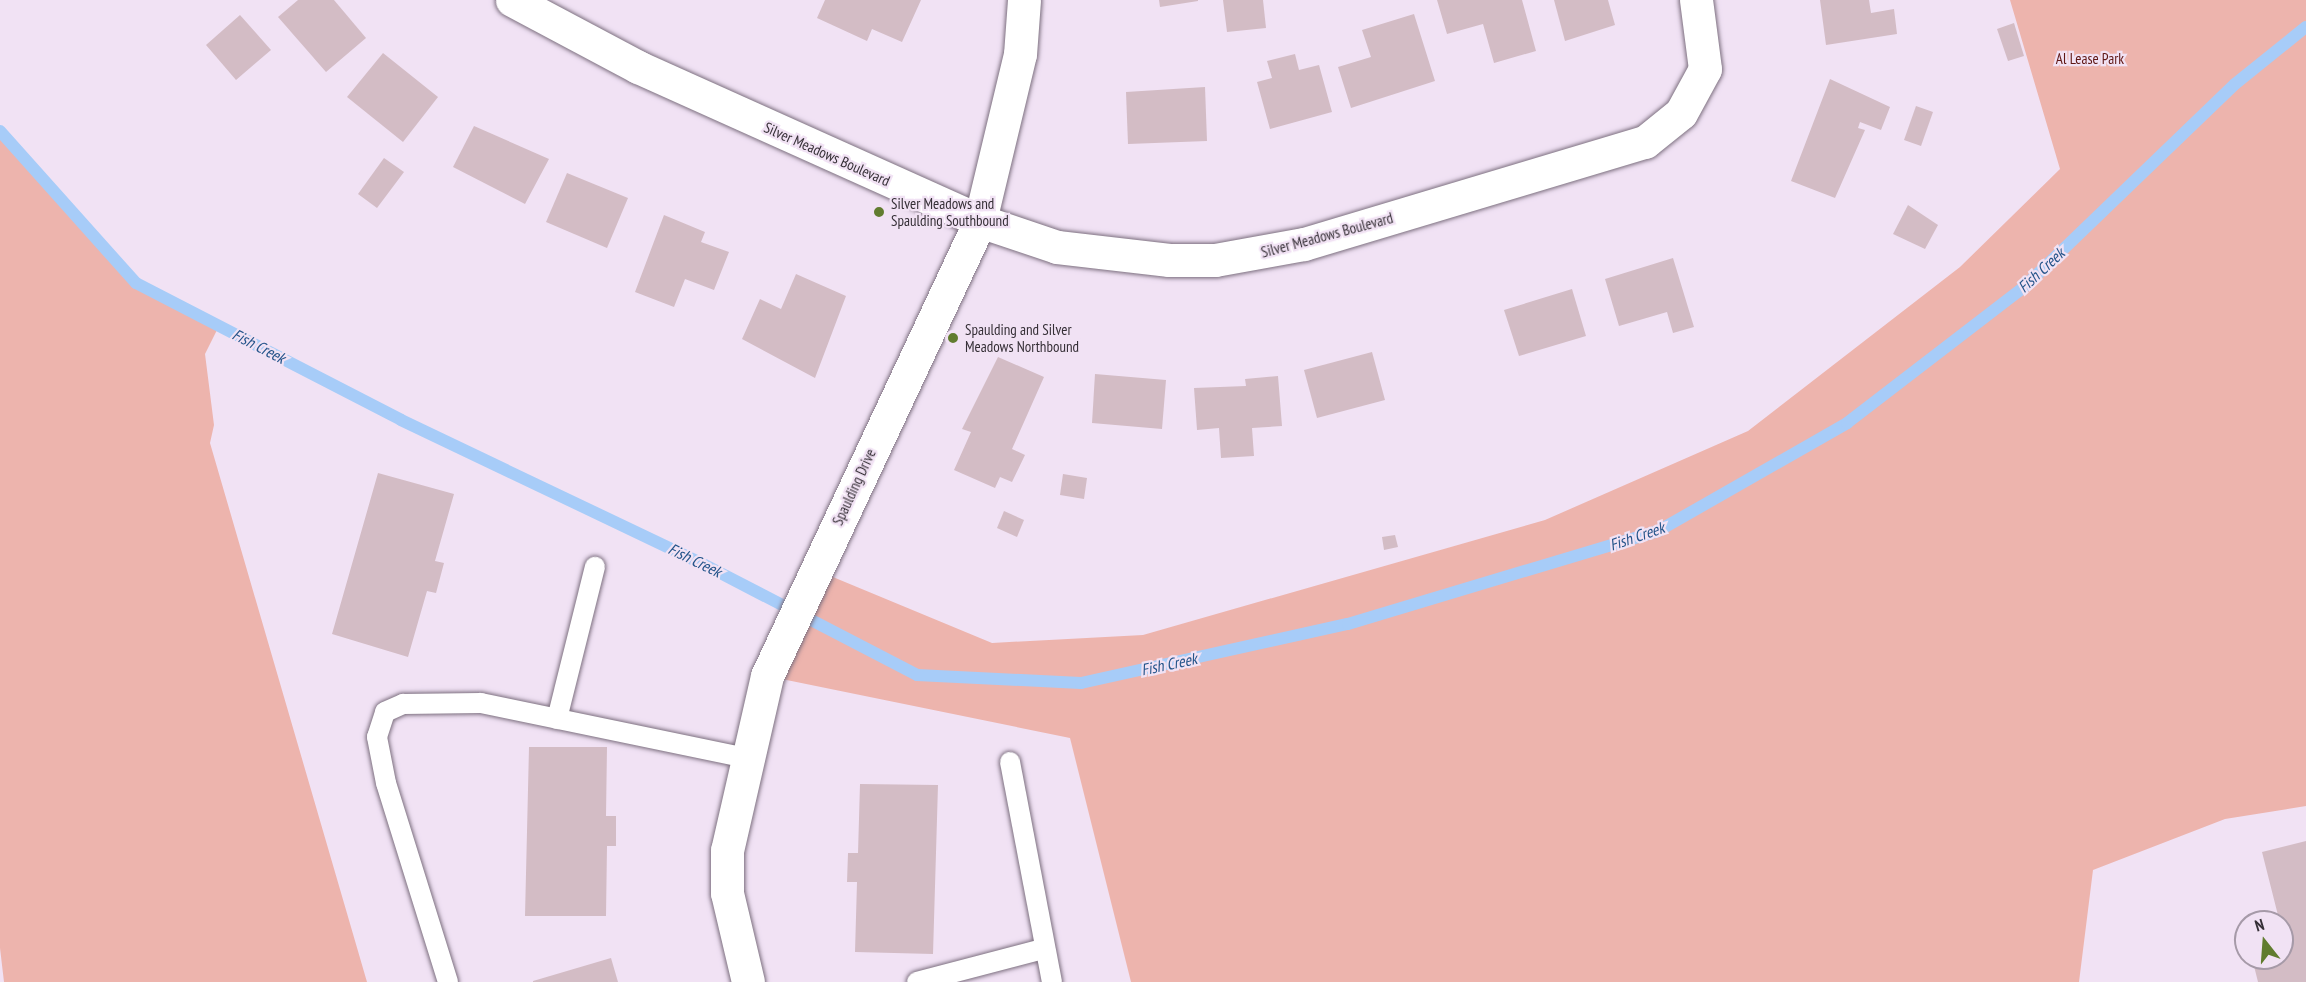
<!DOCTYPE html>
<html>
<head>
<meta charset="utf-8">
<style>
	body { margin:0 }
	#map { position:relative; width:2306px; height:982px; overflow:hidden; background:#f1e2f4; font-family:"PT Sans Narrow",sans-serif }
	div>[style] { position:absolute }
	.green>* { inset:0; background:#edb4ad }
	.stream>* { height:12px; margin:-6px; padding:0 6px; transform-origin:6px; border-radius:6px; background:#a7ccf8 }
	.building>* { inset:0; background:#d3bcc5 }
	.roads { filter:drop-shadow(0 0 2px #7d7080) drop-shadow(0 0 2px #7d7080) }
	.service>* { height:20px; margin:-10px; padding:0 10px; transform-origin:10px; border-radius:10px; background:#fff }
	.minor>* { height:33px; margin:-16.5px; padding:0 16.5px; transform-origin:16.5px; border-radius:16.5px; background:#fff }
	.tertiary>* { height:33px; margin:-16.5px; padding:0 16.5px; transform-origin:16.5px; border-radius:16.5px; background:#fff }
	.dots>* { width:16px; height:16px; translate:-50% -50%; box-sizing:border-box; border:3px solid #f1e2f4; border-radius:50% }
	span { translate:-50% -50%; white-space:nowrap; text-align:center; line-height:1.15; -webkit-text-stroke:4.5px #f1e2f4; paint-order:stroke }
	.park-label { font-size:15px; color:#5f1715 }
	.street-label { font-size:15px; color:#352f36 }
	.poi-label { font-size:15px; color:#352f36 }
	.left { translate:0 -50%; text-align:left }
	.water-label { font-size:16px; color:#24548a; font-style:italic }
	.north { position:absolute; left:2234px; top:910px; width:60px; height:60px; box-sizing:border-box; background:#f1e2f4; border:2px solid #a69aa8; border-radius:50%; rotate:343deg; font-size:16px; font-weight:700; line-height:24px; text-align:center; color:#352f36 }
	.north::after { content:''; display:block; margin:auto; width:21px; height:27px; background:#617c2f; clip-path:polygon(50% 0,100% 100%,50% 72%,0 100%) }
</style>
</head>
<body>
<div id="map">
	<div class="green">
		<i style="clip-path:polygon(2010px 0,2306px 0,2306px 806px,2225px 819px,2093px 870px,2079px 982px,1131px 982px,1070px 738px,767px 676px,816px 570px,992px 643px,1143px 635px,1545px 520px,1748px 431px,1960px 267px,2060px 169px)"></i>
		<i style="clip-path:polygon(0 127px,136px 283px,219px 326px,205px 354px,214px 425px,210px 443px,367px 982px,4px 982px,0 948px)"></i>
	</div>
	<div class="stream">
		<i style="left:0;top:131px;width:204px;rotate:48.2deg"></i>
		<i style="left:136px;top:283px;width:298px;rotate:27.3deg"></i>
		<i style="left:401px;top:420px;width:335px;rotate:25.5deg"></i>
		<i style="left:703px;top:564px;width:241px;rotate:27.4deg"></i>
		<i style="left:917px;top:675px;width:164px;rotate:2.8deg"></i>
		<i style="left:1081px;top:683px;width:273px;rotate:-12.5deg"></i>
		<i style="left:1348px;top:624px;width:324px;rotate:-16.7deg"></i>
		<i style="left:1658px;top:531px;width:218px;rotate:-29.7deg"></i>
		<i style="left:1847px;top:423px;width:222px;rotate:-37.5deg"></i>
		<i style="left:2023px;top:288px;width:294px;rotate:-43.9deg"></i>
		<i style="left:2235px;top:84px;width:91px;rotate:-38.8deg"></i>
	</div>
	<div class="building">
		<i style="clip-path:polygon(298px 0,334px 0,366px 38px,326px 72px,278px 17px)"></i>
		<i style="clip-path:polygon(825px 0,921px 0,902px 42px,872px 29px,867px 41px,817px 18px)"></i>
		<i style="clip-path:polygon(1159px 0,1198px 0,1198px 1px,1160px 7px)"></i>
		<i style="clip-path:polygon(1223px 0,1263px 0,1266px 28px,1227px 32px)"></i>
		<i style="clip-path:polygon(1437px 0,1522px 0,1536px 51px,1494px 63px,1483px 24px,1447px 34px)"></i>
		<i style="clip-path:polygon(1554px 0,1608px 0,1615px 25px,1565px 41px)"></i>
		<i style="clip-path:polygon(1820px 0,1869px 0,1871px 13px,1894px 9px,1897px 34px,1826px 45px)"></i>
		<i style="clip-path:polygon(1414px 14px,1435px 81px,1351px 108px,1338px 67px,1371px 57px,1362px 30px)"></i>
		<i style="clip-path:polygon(240px 15px,271px 50px,236px 80px,206px 45px)"></i>
		<i style="clip-path:polygon(2014px 23px,2024px 56px,2008px 61px,1997px 29px)"></i>
		<i style="clip-path:polygon(383px 53px,438px 97px,403px 142px,347px 97px)"></i>
		<i style="clip-path:polygon(1295px 54px,1299px 70px,1319px 65px,1332px 112px,1270px 129px,1257px 82px,1272px 78px,1267px 61px)"></i>
		<i style="clip-path:polygon(1830px 79px,1890px 107px,1881px 130px,1860px 122px,1858px 128px,1865px 130px,1835px 198px,1791px 181px)"></i>
		<i style="clip-path:polygon(1205px 87px,1207px 141px,1128px 144px,1126px 92px)"></i>
		<i style="clip-path:polygon(1916px 106px,1933px 112px,1921px 146px,1904px 140px)"></i>
		<i style="clip-path:polygon(474px 126px,549px 159px,525px 204px,453px 167px)"></i>
		<i style="clip-path:polygon(384px 158px,404px 172px,377px 208px,358px 194px)"></i>
		<i style="clip-path:polygon(567px 173px,628px 198px,607px 248px,546px 222px)"></i>
		<i style="clip-path:polygon(1908px 205px,1938px 225px,1925px 249px,1893px 234px)"></i>
		<i style="clip-path:polygon(664px 215px,705px 232px,701px 242px,729px 252px,714px 290px,685px 279px,674px 307px,635px 292px)"></i>
		<i style="clip-path:polygon(1673px 258px,1694px 327px,1673px 333px,1667px 312px,1619px 326px,1605px 279px)"></i>
		<i style="clip-path:polygon(796px 274px,846px 296px,815px 378px,742px 339px,760px 299px,781px 309px)"></i>
		<i style="clip-path:polygon(1572px 289px,1586px 336px,1519px 356px,1504px 310px)"></i>
		<i style="clip-path:polygon(1372px 352px,1385px 400px,1317px 418px,1304px 370px)"></i>
		<i style="clip-path:polygon(998px 357px,1044px 377px,1012px 449px,1025px 455px,1012px 482px,1000px 477px,995px 488px,954px 470px,971px 432px,962px 429px)"></i>
		<i style="clip-path:polygon(1095px 374px,1166px 380px,1162px 429px,1092px 423px)"></i>
		<i style="clip-path:polygon(1278px 376px,1282px 426px,1252px 428px,1254px 456px,1221px 458px,1219px 428px,1197px 430px,1194px 388px,1246px 386px,1245px 379px)"></i>
		<i style="clip-path:polygon(378px 473px,454px 494px,435px 561px,444px 563px,436px 593px,427px 591px,408px 657px,332px 634px)"></i>
		<i style="clip-path:polygon(1063px 474px,1087px 478px,1084px 499px,1060px 495px)"></i>
		<i style="clip-path:polygon(1004px 511px,1024px 520px,1017px 537px,997px 528px)"></i>
		<i style="clip-path:polygon(1395px 535px,1398px 547px,1384px 550px,1382px 537px)"></i>
		<i style="clip-path:polygon(529px 747px,607px 747px,606px 816px,616px 816px,616px 846px,607px 846px,606px 916px,525px 916px)"></i>
		<i style="clip-path:polygon(860px 784px,938px 785px,933px 954px,855px 952px,857px 882px,847px 882px,848px 853px,858px 853px)"></i>
		<i style="clip-path:polygon(2306px 841px,2306px 982px,2258px 982px,2252px 958px,2282px 958px,2285px 943px,2262px 852px)"></i>
		<i style="clip-path:polygon(611px 958px,618px 982px,533px 982px,533px 981px)"></i>
	</div>
	<div class="roads">
		<div class="service">
			<i style="left:557px;top:719px;width:157px;rotate:-76deg"></i>
			<i style="left:1010px;top:762px;width:224px;rotate:79.2deg"></i>
			<i style="left:448px;top:982px;width:208px;rotate:-107.3deg"></i>
			<i style="left:386px;top:783px;width:47px;rotate:-101.1deg"></i>
			<i style="left:377px;top:737px;width:26px;rotate:-72deg"></i>
			<i style="left:385px;top:712px;width:20px;rotate:-24deg"></i>
			<i style="left:403px;top:704px;width:78px;rotate:-0.7deg"></i>
			<i style="left:481px;top:703px;width:271px;rotate:11.7deg"></i>
			<i style="left:917px;top:982px;width:130px;rotate:-14.7deg"></i>
		</div>
		<div class="minor">
			<i style="left:1024px;top:0;width:54px;rotate:94.2deg"></i>
			<i style="left:1020px;top:54px;width:172px;rotate:103.5deg"></i>
			<i style="left:980px;top:221px;width:81px;rotate:18.7deg"></i>
			<i style="left:1057px;top:247px;width:113px;rotate:6.6deg"></i>
			<i style="left:1169px;top:260px;width:46px"></i>
			<i style="left:1215px;top:260px;width:90px;rotate:-10.2deg"></i>
			<i style="left:1304px;top:244px;width:356px;rotate:-16.7deg"></i>
			<i style="left:1645px;top:142px;width:46px;rotate:-38.9deg"></i>
			<i style="left:1681px;top:113px;width:50px;rotate:-61.4deg"></i>
			<i style="left:1705px;top:69px;width:70px;rotate:-97.4deg"></i>
		</div>
		<div class="tertiary">
			<i style="left:512px;top:0;width:143px;rotate:28deg"></i>
			<i style="left:638px;top:67px;width:375px;rotate:24.2deg"></i>
			<i style="left:980px;top:221px;width:502px;rotate:115.09deg"></i>
			<i style="left:767px;top:676px;width:179px;rotate:102.9deg"></i>
			<i style="left:727px;top:850px;width:43px;rotate:90deg"></i>
			<i style="left:727px;top:893px;width:91px;rotate:76.7deg"></i>
		</div>
	</div>
	<div class="dots">
		<i style="left:879px;top:212px;background:#617c2f"></i>
		<i style="left:953px;top:338px;background:#617c2f"></i>
	</div>
	<div class="park-label">
		<span style="left:2090px;top:59px">Al Lease Park</span>
	</div>
	<div class="street-label">
		<span style="left:827px;top:154px;rotate:24deg">Silver Meadows Boulevard</span>
		<span style="left:1327px;top:235px;rotate:-15deg">Silver Meadows Boulevard</span>
		<span style="left:854px;top:487px;rotate:-65deg">Spaulding Drive</span>
	</div>
	<div class="poi-label">
		<span class="left" style="left:891px;top:212px">Silver Meadows and<br>Spaulding Southbound</span>
		<span class="left" style="left:965px;top:338px">Spaulding and Silver<br>Meadows Northbound</span>
	</div>
	<div class="water-label">
		<span style="left:2041px;top:270px;rotate:-43deg">Fish Creek</span>
		<span style="left:259px;top:346px;rotate:27deg">Fish Creek</span>
		<span style="left:1637px;top:536px;rotate:-19deg">Fish Creek</span>
		<span style="left:695px;top:560px;rotate:26deg">Fish Creek</span>
		<span style="left:1169px;top:664px;rotate:-12deg">Fish Creek</span>
	</div>
	<div class="north">N</div>
</div>
</body>
</html>
